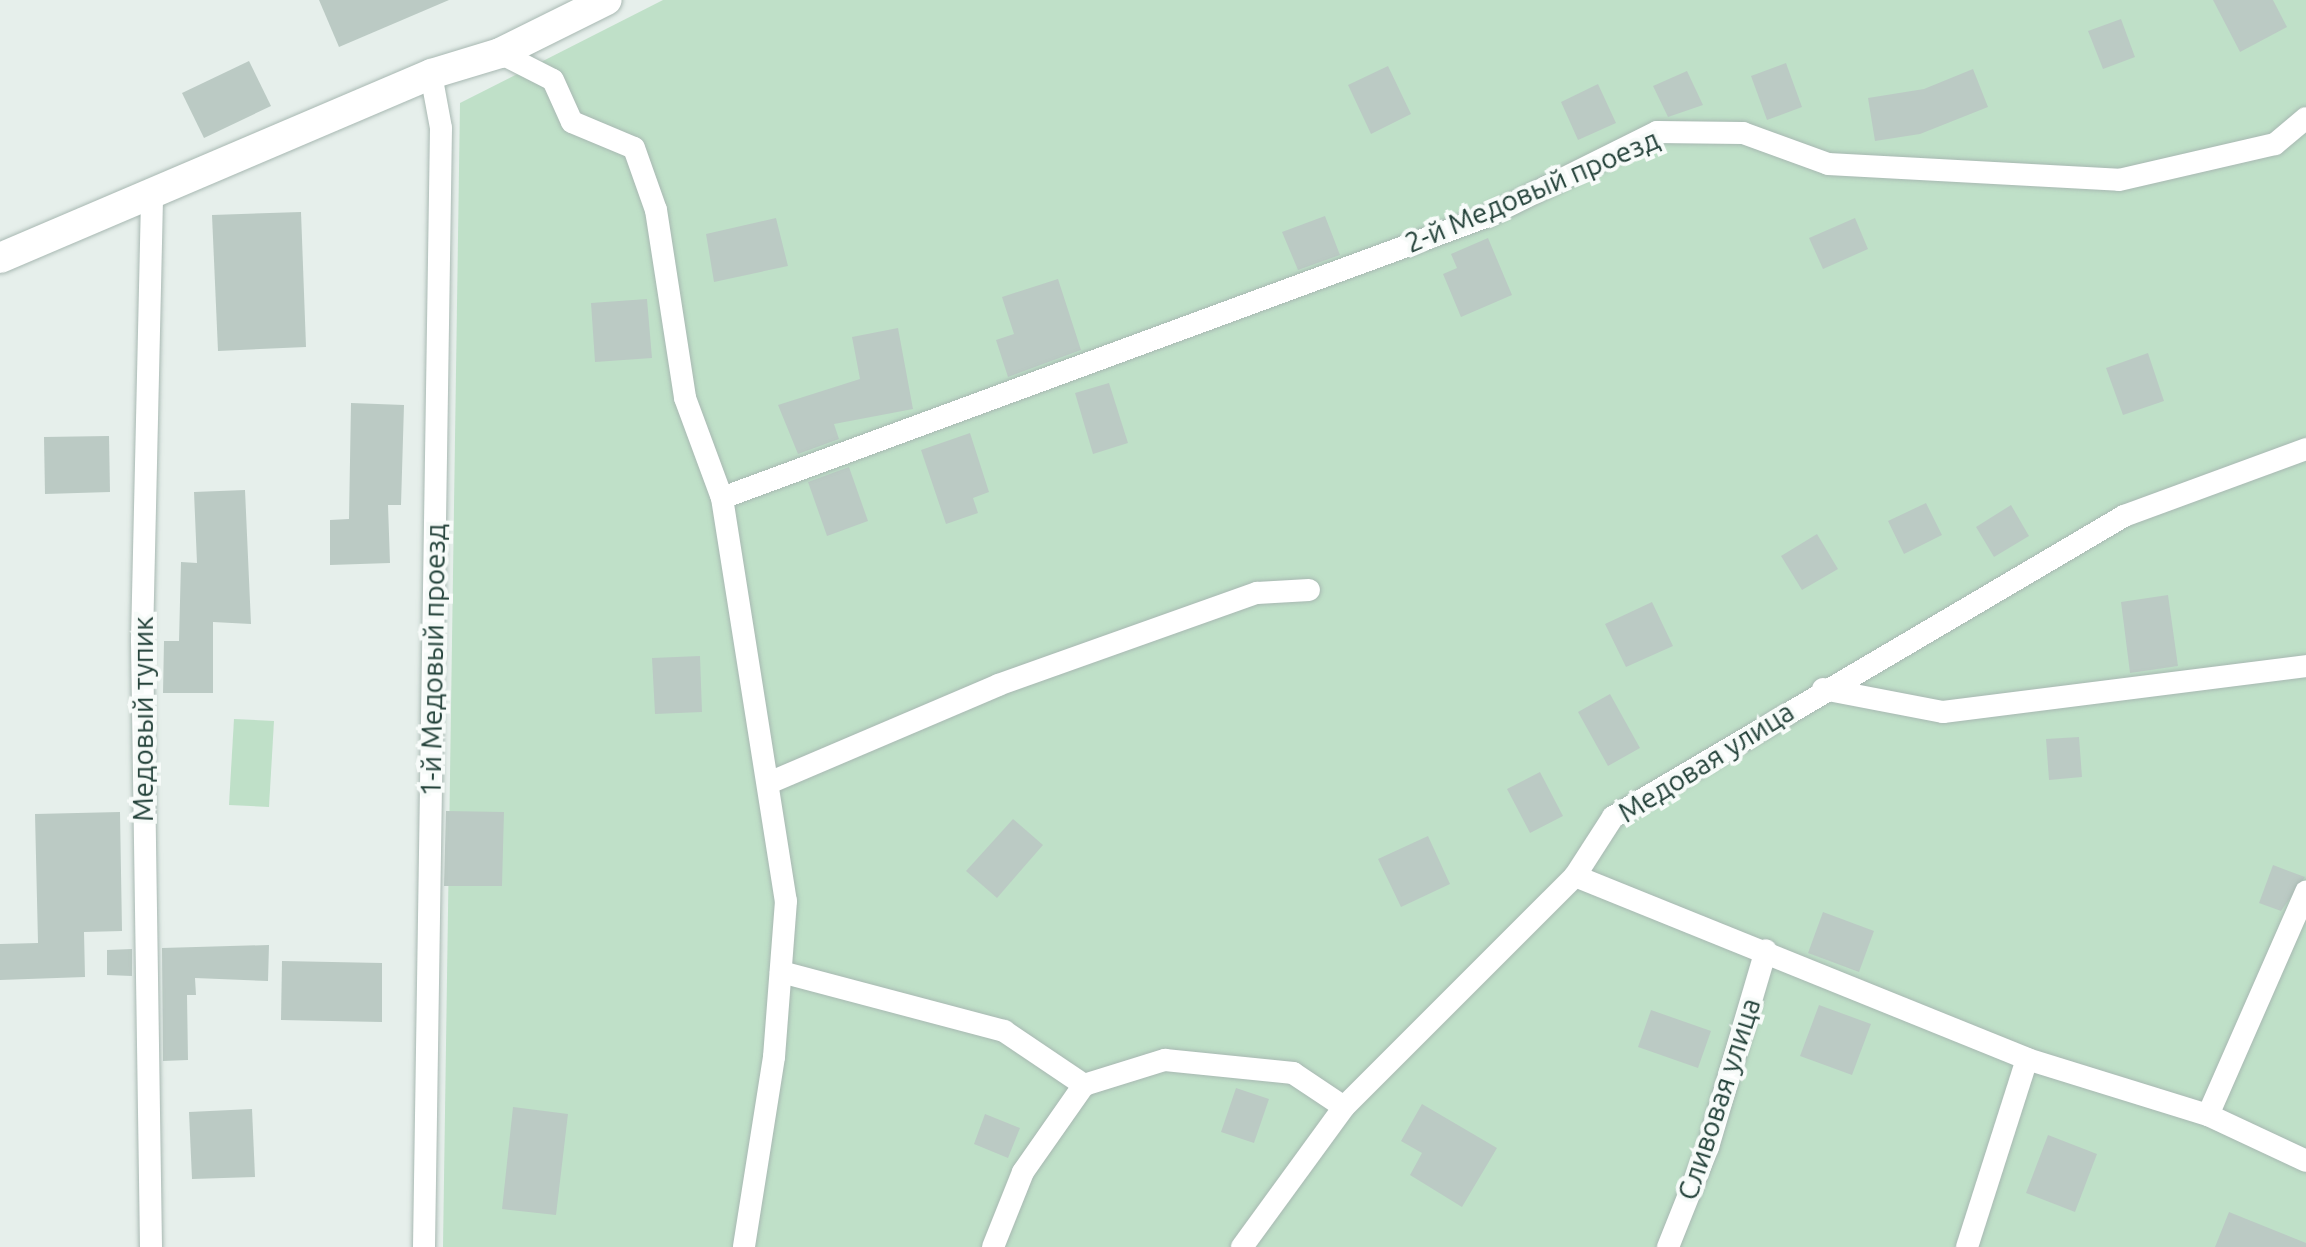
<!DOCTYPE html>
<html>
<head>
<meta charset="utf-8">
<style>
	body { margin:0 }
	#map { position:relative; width:2306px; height:1247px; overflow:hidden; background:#e6efeb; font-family:Ubuntu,sans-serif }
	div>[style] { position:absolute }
	.green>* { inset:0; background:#bfe0c8 }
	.building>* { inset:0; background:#bbcac4 }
	.roads { filter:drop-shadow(0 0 2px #a8b8b2) drop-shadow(0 0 2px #a8b8b2) }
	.service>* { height:22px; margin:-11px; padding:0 11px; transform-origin:11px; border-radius:11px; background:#fff }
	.minor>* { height:30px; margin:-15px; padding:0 15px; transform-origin:15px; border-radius:15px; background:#fff }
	span { translate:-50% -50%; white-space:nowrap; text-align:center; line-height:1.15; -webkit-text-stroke:8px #f7fbf9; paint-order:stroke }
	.street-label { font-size:28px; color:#24423a }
</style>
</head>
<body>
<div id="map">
	<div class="green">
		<i style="clip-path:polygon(663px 0,2306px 0,2306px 1247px,443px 1247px,460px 103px)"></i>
		<i style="clip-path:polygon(234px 719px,274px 721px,269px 807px,229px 805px)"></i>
	</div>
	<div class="building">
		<i style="clip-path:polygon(319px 0,449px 0,339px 47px)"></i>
		<i style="clip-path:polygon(2213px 0,2273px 0,2287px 27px,2240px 52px)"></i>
		<i style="clip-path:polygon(2121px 19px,2135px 57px,2103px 69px,2088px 31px)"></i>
		<i style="clip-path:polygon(249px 61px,271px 106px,204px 138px,182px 93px)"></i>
		<i style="clip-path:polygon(1786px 63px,1802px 107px,1767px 120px,1751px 76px)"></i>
		<i style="clip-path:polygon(1388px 66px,1411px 114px,1371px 134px,1348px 85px)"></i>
		<i style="clip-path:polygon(1973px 69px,1988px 107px,1920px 134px,1875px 141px,1868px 98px,1924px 89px)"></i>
		<i style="clip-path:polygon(1687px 71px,1703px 105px,1668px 117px,1653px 86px)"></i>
		<i style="clip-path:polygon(1598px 84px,1616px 123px,1578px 140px,1561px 102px)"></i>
		<i style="clip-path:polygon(301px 212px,306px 347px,218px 351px,212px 215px)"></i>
		<i style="clip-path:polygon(1325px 216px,1340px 255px,1298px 270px,1282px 232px)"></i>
		<i style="clip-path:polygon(776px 218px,788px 266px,714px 282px,706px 234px)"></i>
		<i style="clip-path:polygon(1855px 218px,1868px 249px,1823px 269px,1809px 238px)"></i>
		<i style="clip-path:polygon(1488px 238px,1512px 295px,1461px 317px,1443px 274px,1457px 268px,1451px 254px)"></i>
		<i style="clip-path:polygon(1058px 279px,1081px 350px,1008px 377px,996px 340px,1014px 334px,1002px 297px)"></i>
		<i style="clip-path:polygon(647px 299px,652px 358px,595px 362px,591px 303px)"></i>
		<i style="clip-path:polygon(898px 328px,913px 409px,834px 424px,839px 439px,798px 454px,778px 405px,860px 379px,852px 337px)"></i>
		<i style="clip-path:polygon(2148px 353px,2164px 401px,2123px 415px,2106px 368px)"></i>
		<i style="clip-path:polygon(1109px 383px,1128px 443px,1093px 454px,1075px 393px)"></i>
		<i style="clip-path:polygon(351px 403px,404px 405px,401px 505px,388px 505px,390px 563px,330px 565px,330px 520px,349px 519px)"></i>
		<i style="clip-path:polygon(970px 433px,989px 492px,973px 498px,978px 513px,946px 524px,921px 450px)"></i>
		<i style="clip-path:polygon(109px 436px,110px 492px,45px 494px,44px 437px)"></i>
		<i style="clip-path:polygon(849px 467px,868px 521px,827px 536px,808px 482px)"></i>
		<i style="clip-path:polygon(245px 490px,251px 624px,213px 622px,213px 693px,163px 693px,164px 641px,179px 641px,181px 562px,197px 563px,194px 492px)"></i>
		<i style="clip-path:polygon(1926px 503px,1942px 535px,1904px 554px,1888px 521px)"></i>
		<i style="clip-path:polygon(2011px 505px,2029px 536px,1994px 557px,1976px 527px)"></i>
		<i style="clip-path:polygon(1817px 534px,1838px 569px,1802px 590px,1781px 556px)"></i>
		<i style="clip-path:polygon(2168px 595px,2178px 666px,2130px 673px,2121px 602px)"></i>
		<i style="clip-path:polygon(1652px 602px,1673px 646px,1626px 667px,1605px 624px)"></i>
		<i style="clip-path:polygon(700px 656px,702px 712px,655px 714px,652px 658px)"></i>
		<i style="clip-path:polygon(1610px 694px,1640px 748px,1608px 766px,1578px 712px)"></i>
		<i style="clip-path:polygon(2079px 737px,2082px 777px,2049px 780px,2046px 739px)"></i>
		<i style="clip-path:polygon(1540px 772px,1563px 816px,1530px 833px,1507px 789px)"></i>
		<i style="clip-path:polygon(446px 811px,504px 812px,502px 886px,444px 886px)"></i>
		<i style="clip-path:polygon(120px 812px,122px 931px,84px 932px,85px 977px,0 980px,0 944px,38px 943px,35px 814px)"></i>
		<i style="clip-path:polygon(1013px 819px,1043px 845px,997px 898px,966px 871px)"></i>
		<i style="clip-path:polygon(1428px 836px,1450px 884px,1401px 907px,1378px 859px)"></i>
		<i style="clip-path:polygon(2273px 865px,2305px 877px,2281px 911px,2259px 903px)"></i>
		<i style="clip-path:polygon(1823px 912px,1874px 931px,1859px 972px,1808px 953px)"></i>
		<i style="clip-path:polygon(269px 945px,268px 981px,195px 978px,196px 995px,187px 995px,188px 1060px,163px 1061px,162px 948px)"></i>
		<i style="clip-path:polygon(132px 949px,132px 976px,107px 975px,107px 950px)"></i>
		<i style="clip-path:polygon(282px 961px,382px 963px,382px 1022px,281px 1020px)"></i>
		<i style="clip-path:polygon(1819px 1005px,1871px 1024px,1852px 1075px,1800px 1056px)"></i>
		<i style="clip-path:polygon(1651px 1010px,1711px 1031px,1698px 1068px,1638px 1047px)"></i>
		<i style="clip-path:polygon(1236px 1088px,1269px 1099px,1254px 1143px,1221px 1132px)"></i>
		<i style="clip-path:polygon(1422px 1104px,1497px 1148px,1462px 1207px,1410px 1175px,1422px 1153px,1401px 1141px)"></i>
		<i style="clip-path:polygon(513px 1107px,568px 1114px,556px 1215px,502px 1209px)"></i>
		<i style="clip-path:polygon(252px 1109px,255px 1177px,192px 1179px,189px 1112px)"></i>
		<i style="clip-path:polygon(985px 1114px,1020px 1128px,1008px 1158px,974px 1144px)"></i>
		<i style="clip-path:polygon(2048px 1135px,2097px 1154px,2075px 1212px,2026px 1193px)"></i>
		<i style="clip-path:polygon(2229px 1212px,2306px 1243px,2306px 1247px,2215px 1247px)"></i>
	</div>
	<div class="roads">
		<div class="service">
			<i style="left:500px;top:53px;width:59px;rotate:27deg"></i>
			<i style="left:553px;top:80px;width:46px;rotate:65.7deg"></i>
			<i style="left:572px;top:122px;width:67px;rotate:22.8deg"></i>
			<i style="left:634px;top:148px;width:66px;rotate:70.5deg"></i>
			<i style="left:656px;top:210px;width:190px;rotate:81.2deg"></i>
			<i style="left:685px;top:398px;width:107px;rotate:69.7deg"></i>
			<i style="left:722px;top:498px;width:408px;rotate:81deg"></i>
			<i style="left:786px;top:901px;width:156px;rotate:94.4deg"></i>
			<i style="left:774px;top:1057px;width:192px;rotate:99deg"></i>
			<i style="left:722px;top:498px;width:816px;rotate:-20.21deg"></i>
			<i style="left:1488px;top:216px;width:189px;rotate:-26.4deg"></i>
			<i style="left:1657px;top:132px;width:86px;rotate:0.7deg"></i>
			<i style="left:1743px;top:133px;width:90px;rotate:20deg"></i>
			<i style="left:1828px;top:164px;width:291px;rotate:3.1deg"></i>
			<i style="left:2119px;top:180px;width:160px;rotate:-13deg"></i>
			<i style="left:2275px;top:144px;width:40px;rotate:-40deg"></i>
			<i style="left:1823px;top:689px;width:122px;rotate:10.9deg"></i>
			<i style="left:1943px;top:712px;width:366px;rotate:-7.2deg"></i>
			<i style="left:771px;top:782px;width:247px;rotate:-23.1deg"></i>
			<i style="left:998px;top:685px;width:275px;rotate:-19.6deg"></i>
			<i style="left:1257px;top:593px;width:52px;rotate:-3.3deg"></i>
			<i style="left:1575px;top:876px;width:488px;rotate:22deg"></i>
			<i style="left:2027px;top:1059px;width:189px;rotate:17.2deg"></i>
			<i style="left:2208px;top:1115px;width:108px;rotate:25.1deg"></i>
			<i style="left:781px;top:972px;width:231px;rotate:14.8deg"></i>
			<i style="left:1004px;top:1031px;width:97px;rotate:34deg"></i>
			<i style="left:2208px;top:1115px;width:244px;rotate:-66.3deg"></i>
			<i style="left:151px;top:1247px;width:607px;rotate:-90.85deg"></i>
			<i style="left:142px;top:640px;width:450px;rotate:-88.7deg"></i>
			<i style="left:424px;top:1247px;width:1119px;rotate:-89.13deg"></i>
			<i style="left:441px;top:128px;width:55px;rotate:-100.5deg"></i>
			<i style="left:993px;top:1247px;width:81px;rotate:-68.2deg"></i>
			<i style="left:1023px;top:1172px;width:106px;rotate:-55deg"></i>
			<i style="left:1084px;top:1085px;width:85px;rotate:-17.2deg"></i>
			<i style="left:1165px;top:1060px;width:129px;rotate:5.8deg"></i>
			<i style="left:1293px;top:1073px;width:61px;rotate:33.7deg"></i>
			<i style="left:1242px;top:1247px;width:173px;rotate:-53.9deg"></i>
			<i style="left:1344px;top:1107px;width:327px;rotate:-45deg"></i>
			<i style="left:1575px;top:876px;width:70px;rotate:-57.2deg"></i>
			<i style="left:1613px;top:817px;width:593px;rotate:-30.5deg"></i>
			<i style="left:2124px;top:516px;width:194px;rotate:-20.2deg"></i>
			<i style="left:1668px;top:1247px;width:108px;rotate:-68.2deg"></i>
			<i style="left:1708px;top:1147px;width:205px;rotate:-73.6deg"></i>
			<i style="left:1967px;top:1247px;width:197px;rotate:-72.3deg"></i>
		</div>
		<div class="minor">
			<i style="left:0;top:258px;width:469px;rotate:-23.1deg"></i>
			<i style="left:431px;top:74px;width:72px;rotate:-16.9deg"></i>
			<i style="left:500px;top:53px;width:119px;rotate:-26.4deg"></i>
		</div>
	</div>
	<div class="street-label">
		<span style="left:1532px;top:191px;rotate:-23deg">2-й Медовый проезд</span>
		<span style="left:433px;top:660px;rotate:-89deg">1-й Медовый проезд</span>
		<span style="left:143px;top:719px;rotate:-90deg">Медовый тупик</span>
		<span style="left:1706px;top:762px;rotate:-32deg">Медовая улица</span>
		<span style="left:1719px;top:1099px;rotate:-72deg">Сливовая улица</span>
	</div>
</div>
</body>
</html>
